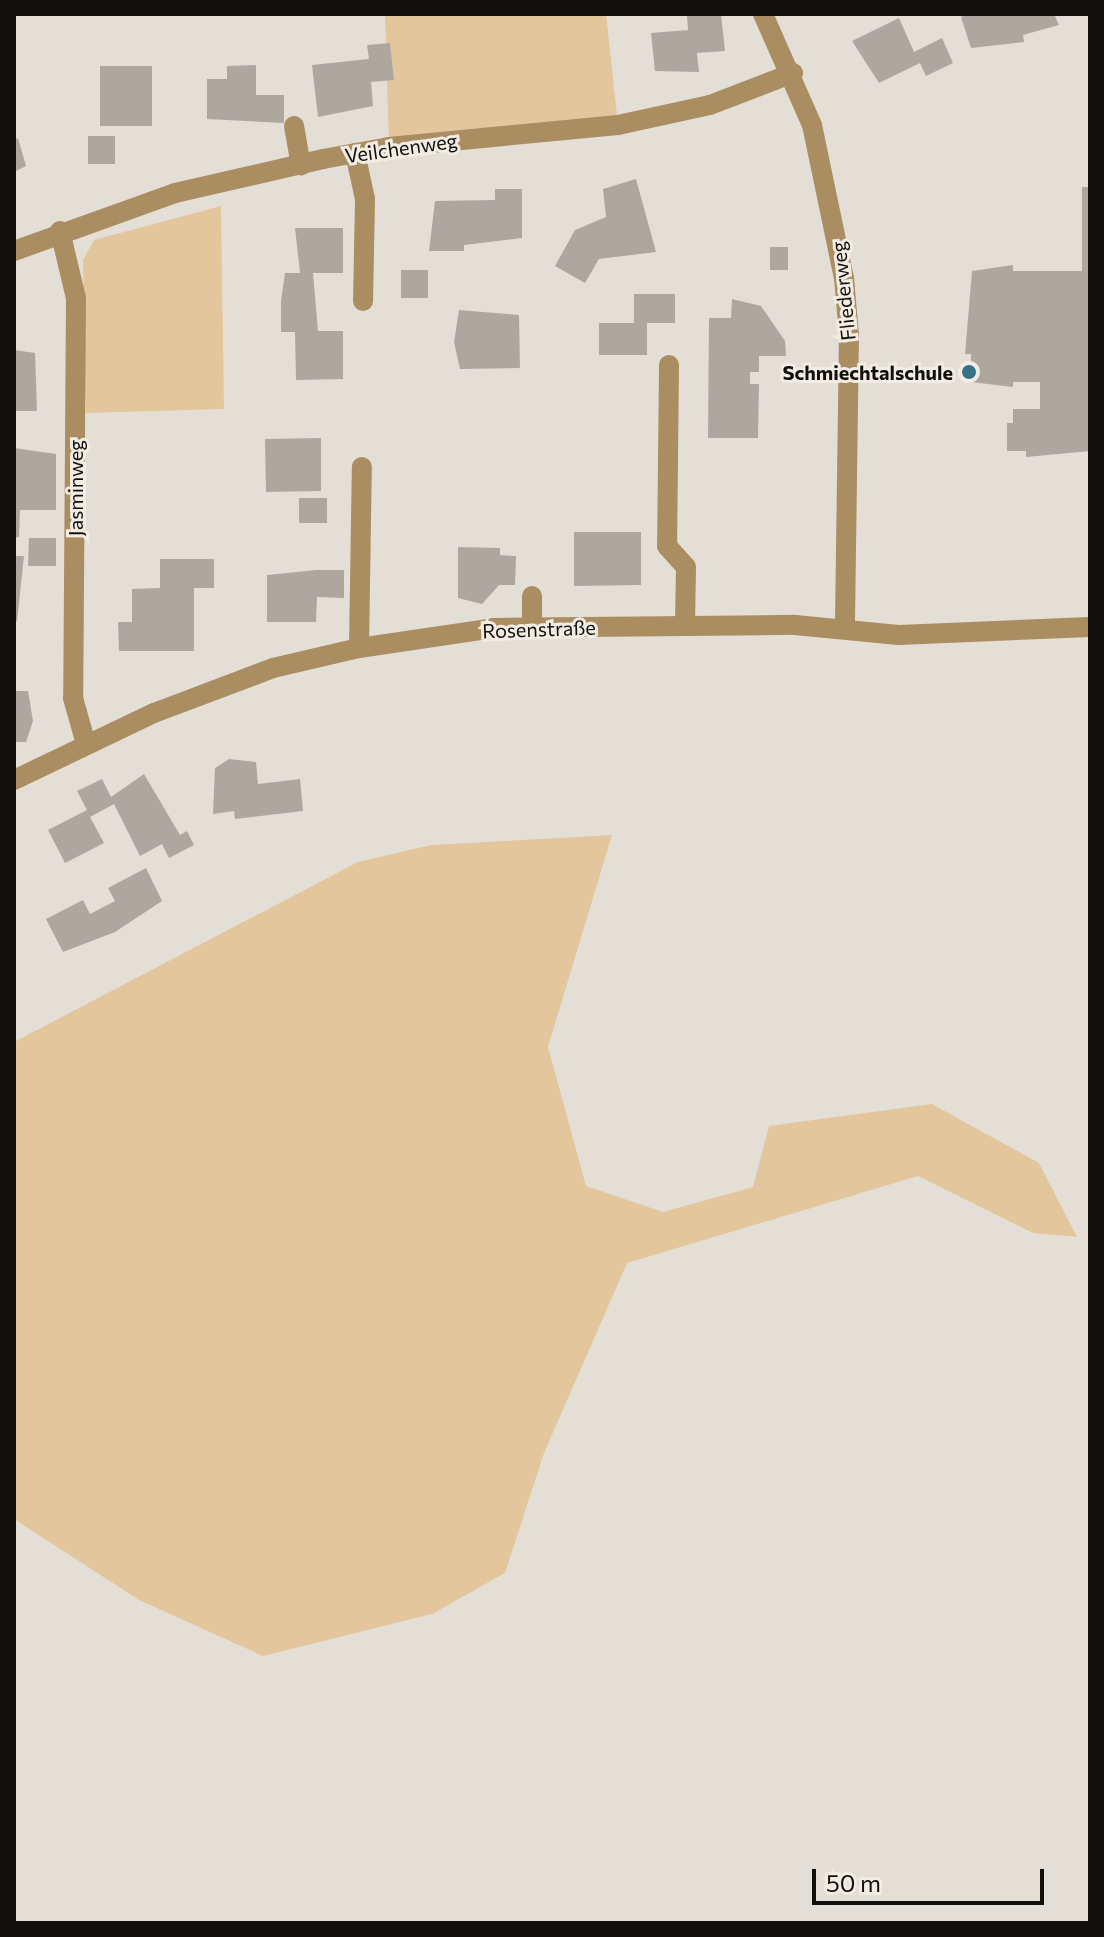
<!DOCTYPE html>
<html>
<head>
<meta charset="utf-8">
<style>
	body { margin:0 }
	#map { position:relative; width:1104px; height:1937px; overflow:hidden; background:#e4dfd6; font-family:Commissioner,sans-serif }
	div>[style] { position:absolute }
	.green>* { inset:0; background:#e3c69b }
	.building>* { inset:0; background:#ada7a0 }
	.minor>* { height:20px; margin:-10px; padding:0 10px; transform-origin:10px; border-radius:10px; background:#aa8d61 }
	.dots>* { width:22px; height:22px; translate:-50% -50%; box-sizing:border-box; border:4px solid #f2ece3; border-radius:50% }
	span { translate:-50% -50%; white-space:nowrap; text-align:center; line-height:1.15; -webkit-text-stroke:6px #f2ece3; paint-order:stroke }
	.street-label { font-size:20px; color:#110f0c }
	.poi-label { font-size:20px; color:#110f0c; font-weight:700 }
	.right { translate:-100% -50%; text-align:right }
	.frame { position:absolute; inset:0; border:16px solid #110f0c; pointer-events:none }
	.scale { position:absolute; left:812px; top:1869px; width:232px; height:36px; box-sizing:border-box; border:4px solid #110f0c; border-top:0; padding-left:10px; font-size:24px; line-height:28px; white-space:nowrap; color:#110f0c; -webkit-text-stroke:6px #f2ece3; paint-order:stroke }
</style>
</head>
<body>
<div id="map">
	<div class="green">
		<i style="clip-path:polygon(385px 14px,606px 14px,618px 125px,389px 147px)"></i>
		<i style="clip-path:polygon(221px 206px,224px 409px,86px 413px,83px 260px,94px 240px)"></i>
		<i style="clip-path:polygon(612px 835px,548px 1047px,586px 1186px,663px 1212px,753px 1187px,769px 1126px,932px 1104px,1039px 1163px,1077px 1237px,1033px 1233px,918px 1176px,627px 1263px,544px 1453px,505px 1573px,432px 1614px,263px 1656px,139px 1600px,14px 1519px,14px 1042px,358px 862px,431px 845px)"></i>
	</div>
	<div class="building">
		<i style="clip-path:polygon(721px 14px,725px 51px,697px 53px,699px 72px,655px 71px,651px 33px,688px 30px,687px 16px)"></i>
		<i style="clip-path:polygon(967px 14px,1054px 14px,1059px 25px,1023px 35px,1024px 42px,971px 48px,961px 17px)"></i>
		<i style="clip-path:polygon(899px 18px,914px 52px,942px 38px,953px 63px,926px 76px,920px 63px,879px 83px,852px 41px)"></i>
		<i style="clip-path:polygon(390px 43px,394px 80px,371px 82px,373px 106px,318px 117px,312px 65px,369px 59px,367px 45px)"></i>
		<i style="clip-path:polygon(256px 65px,256px 95px,284px 95px,284px 123px,207px 119px,207px 79px,227px 79px,227px 66px)"></i>
		<i style="clip-path:polygon(100px 66px,152px 66px,152px 126px,100px 126px)"></i>
		<i style="clip-path:polygon(88px 136px,115px 136px,115px 164px,88px 164px)"></i>
		<i style="clip-path:polygon(18px 138px,26px 166px,14px 172px,14px 140px)"></i>
		<i style="clip-path:polygon(636px 179px,656px 252px,599px 259px,585px 283px,555px 266px,575px 230px,606px 217px,603px 189px)"></i>
		<i style="clip-path:polygon(1082px 187px,1090px 187px,1090px 451px,1026px 457px,1026px 451px,1007px 451px,1007px 423px,1013px 423px,1013px 409px,1040px 409px,1040px 382px,1013px 382px,1013px 387px,971px 382px,971px 354px,965px 354px,972px 271px,1013px 265px,1013px 271px,1082px 271px)"></i>
		<i style="clip-path:polygon(495px 189px,522px 189px,522px 238px,464px 245px,464px 251px,429px 251px,435px 201px,495px 200px)"></i>
		<i style="clip-path:polygon(295px 228px,343px 228px,343px 273px,313px 273px,318px 331px,343px 331px,343px 379px,296px 380px,295px 332px,281px 332px,281px 301px,285px 273px,300px 273px)"></i>
		<i style="clip-path:polygon(770px 247px,788px 247px,788px 270px,770px 270px)"></i>
		<i style="clip-path:polygon(401px 270px,428px 270px,428px 298px,401px 298px)"></i>
		<i style="clip-path:polygon(634px 294px,675px 294px,675px 323px,647px 323px,647px 355px,599px 355px,599px 323px,634px 323px)"></i>
		<i style="clip-path:polygon(732px 299px,761px 306px,785px 341px,786px 356px,759px 356px,759px 372px,750px 372px,750px 384px,759px 384px,758px 438px,708px 438px,709px 318px,731px 318px)"></i>
		<i style="clip-path:polygon(459px 310px,519px 315px,520px 368px,460px 369px,454px 342px)"></i>
		<i style="clip-path:polygon(14px 350px,35px 353px,37px 411px,14px 411px)"></i>
		<i style="clip-path:polygon(321px 438px,321px 491px,266px 492px,265px 439px)"></i>
		<i style="clip-path:polygon(14px 448px,56px 454px,56px 510px,20px 510px,19px 537px,14px 538px)"></i>
		<i style="clip-path:polygon(299px 498px,327px 498px,327px 523px,299px 523px)"></i>
		<i style="clip-path:polygon(574px 532px,641px 532px,641px 585px,574px 586px)"></i>
		<i style="clip-path:polygon(29px 538px,56px 538px,56px 566px,28px 566px)"></i>
		<i style="clip-path:polygon(458px 547px,500px 548px,500px 555px,516px 556px,515px 585px,499px 585px,482px 604px,458px 598px)"></i>
		<i style="clip-path:polygon(14px 556px,24px 556px,17px 621px,14px 621px)"></i>
		<i style="clip-path:polygon(160px 559px,214px 559px,214px 588px,194px 588px,194px 651px,119px 651px,118px 622px,132px 622px,132px 589px,160px 588px)"></i>
		<i style="clip-path:polygon(316px 570px,344px 570px,344px 598px,317px 597px,316px 622px,267px 622px,267px 575px)"></i>
		<i style="clip-path:polygon(14px 691px,28px 691px,33px 721px,26px 742px,14px 742px)"></i>
		<i style="clip-path:polygon(229px 759px,256px 762px,258px 784px,300px 779px,303px 811px,235px 819px,234px 811px,213px 814px,215px 768px)"></i>
		<i style="clip-path:polygon(144px 774px,180px 835px,187px 831px,194px 845px,169px 858px,162px 844px,140px 856px,114px 804px,90px 817px,104px 843px,65px 863px,48px 830px,87px 810px,77px 791px,102px 779px,111px 797px)"></i>
		<i style="clip-path:polygon(146px 868px,162px 901px,115px 932px,63px 952px,46px 919px,83px 900px,90px 914px,115px 901px,108px 888px)"></i>
	</div>
	<div class="minor">
		<i style="left:763px;top:14px;width:121px;rotate:66.2deg"></i>
		<i style="left:812px;top:125px;width:156px;rotate:78.2deg"></i>
		<i style="left:844px;top:278px;width:57px;rotate:85deg"></i>
		<i style="left:849px;top:335px;width:294px;rotate:90.8deg"></i>
		<i style="left:294px;top:126px;width:40px;rotate:80deg"></i>
		<i style="left:355px;top:153px;width:47px;rotate:77.7deg"></i>
		<i style="left:365px;top:199px;width:102px;rotate:91.1deg"></i>
		<i style="left:60px;top:231px;width:69px;rotate:76.6deg"></i>
		<i style="left:76px;top:298px;width:400px;rotate:90.4deg"></i>
		<i style="left:73px;top:698px;width:48px;rotate:74.2deg"></i>
		<i style="left:14px;top:251px;width:171px;rotate:-19.8deg"></i>
		<i style="left:175px;top:193px;width:152px;rotate:-12.9deg"></i>
		<i style="left:323px;top:159px;width:67px;rotate:-10.3deg"></i>
		<i style="left:389px;top:147px;width:230px;rotate:-5.5deg"></i>
		<i style="left:618px;top:125px;width:94px;rotate:-12.3deg"></i>
		<i style="left:710px;top:105px;width:89px;rotate:-21.1deg"></i>
		<i style="left:669px;top:365px;width:181px;rotate:90.6deg"></i>
		<i style="left:667px;top:546px;width:28px;rotate:48deg"></i>
		<i style="left:686px;top:567px;width:57px;rotate:91deg"></i>
		<i style="left:532px;top:627px;width:31px;rotate:-90deg"></i>
		<i style="left:359px;top:648px;width:181px;rotate:-89.1deg"></i>
		<i style="left:14px;top:780px;width:155px;rotate:-25.6deg"></i>
		<i style="left:154px;top:713px;width:127px;rotate:-20.7deg"></i>
		<i style="left:273px;top:668px;width:88px;rotate:-13.1deg"></i>
		<i style="left:359px;top:648px;width:136px;rotate:-8.4deg"></i>
		<i style="left:494px;top:628px;width:301px;rotate:-0.6deg"></i>
		<i style="left:795px;top:625px;width:104px;rotate:5.5deg"></i>
		<i style="left:899px;top:635px;width:191px;rotate:-2.4deg"></i>
	</div>
	<div class="dots">
		<i style="left:969px;top:372px;background:#36728a"></i>
	</div>
	<div class="street-label">
		<span style="left:401px;top:148px;rotate:-8deg">Veilchenweg</span>
		<span style="left:843px;top:291px;rotate:-96deg">Fliederweg</span>
		<span style="left:75px;top:488px;rotate:-90deg">Jasminweg</span>
		<span style="left:539px;top:629px;rotate:-2deg">Rosenstraße</span>
	</div>
	<div class="poi-label">
		<span class="right" style="left:953px;top:372px">Schmiechtalschule</span>
	</div>
	<div class="frame"></div>
	<div class="scale">50 m</div>
</div>
</body>
</html>
